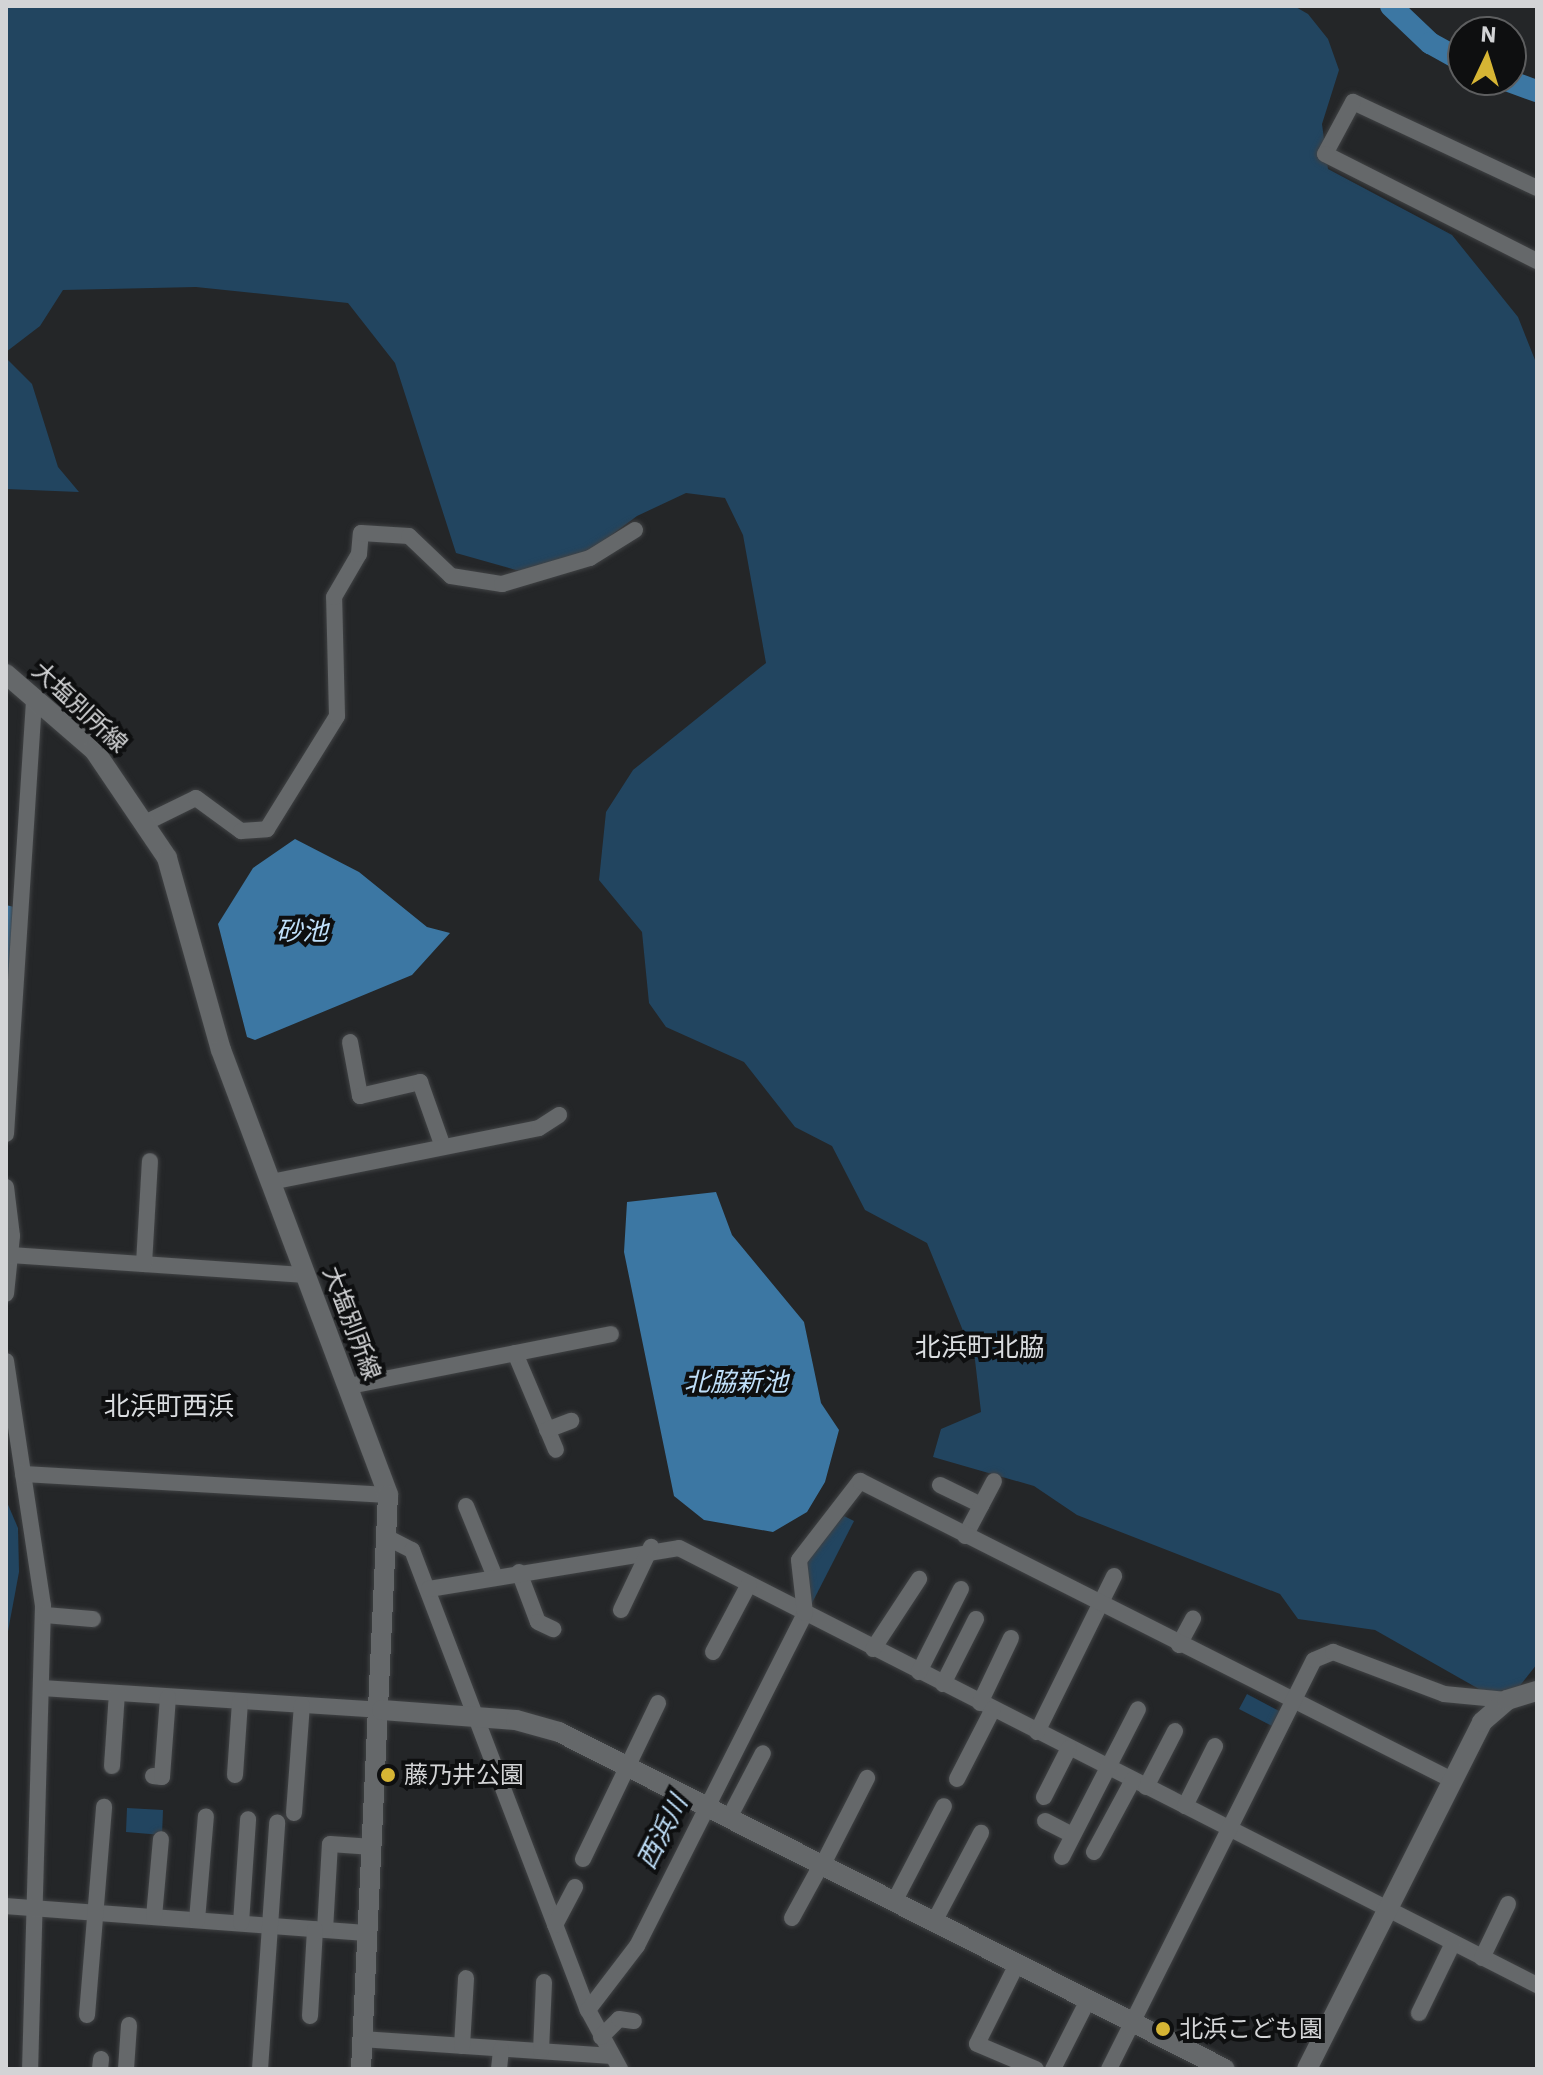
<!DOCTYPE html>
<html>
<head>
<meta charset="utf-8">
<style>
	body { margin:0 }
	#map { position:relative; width:1543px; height:2075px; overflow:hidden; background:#242628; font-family:"IBM Plex Sans","Noto Sans JP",sans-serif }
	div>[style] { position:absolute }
	.green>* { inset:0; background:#224560 }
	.water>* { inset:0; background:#3c77a3 }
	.river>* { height:22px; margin:-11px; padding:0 11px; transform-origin:11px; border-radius:11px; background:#3c77a3 }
	.roads { filter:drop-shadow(0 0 2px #404244) drop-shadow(0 0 2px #404244) }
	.street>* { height:16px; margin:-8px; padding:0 8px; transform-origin:8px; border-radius:8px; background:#65686a }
	.secondary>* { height:20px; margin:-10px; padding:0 10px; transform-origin:10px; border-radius:10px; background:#65686a }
	.dots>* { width:22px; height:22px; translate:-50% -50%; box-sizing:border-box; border:4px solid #0e0f10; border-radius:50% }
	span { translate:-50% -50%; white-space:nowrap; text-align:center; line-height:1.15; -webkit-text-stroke:8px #0e0f10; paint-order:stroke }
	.street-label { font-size:24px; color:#d3d4d6 }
	.poi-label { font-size:24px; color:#d3d4d6 }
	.left { translate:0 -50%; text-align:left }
	.water-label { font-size:26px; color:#bfdff9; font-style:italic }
	.neighbourhood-label { font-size:26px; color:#dadde0 }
	.frame { position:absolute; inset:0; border:8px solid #d3d4d6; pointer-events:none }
	.north { position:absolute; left:1447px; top:16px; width:80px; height:80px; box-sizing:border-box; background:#0e0f10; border:2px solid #5d5e5f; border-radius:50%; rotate:4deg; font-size:22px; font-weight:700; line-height:32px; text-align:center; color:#d3d4d6 }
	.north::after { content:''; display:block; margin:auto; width:28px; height:36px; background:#d6b534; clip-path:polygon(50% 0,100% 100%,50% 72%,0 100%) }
</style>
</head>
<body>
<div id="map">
	<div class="green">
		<i style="clip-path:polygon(6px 6px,1294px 6px,1308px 14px,1328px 39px,1339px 70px,1322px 124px,1328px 169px,1452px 235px,1518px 317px,1537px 365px,1537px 1664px,1518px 1688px,1486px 1693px,1375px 1630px,1298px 1619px,1280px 1594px,1077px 1515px,1034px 1486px,933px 1457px,941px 1429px,981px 1412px,975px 1360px,927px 1243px,865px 1210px,832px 1146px,795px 1127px,744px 1062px,666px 1027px,649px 1003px,642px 932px,599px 880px,606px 812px,633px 770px,766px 663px,743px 535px,725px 498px,686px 493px,637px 516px,578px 560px,523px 572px,456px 553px,395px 363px,348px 303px,196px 287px,63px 290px,40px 326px,6px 352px)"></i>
		<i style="clip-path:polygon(6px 358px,32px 384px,58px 467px,79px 492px,6px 489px)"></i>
		<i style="clip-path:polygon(6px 1500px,18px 1528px,19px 1572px,6px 1642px)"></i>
		<i style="clip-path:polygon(844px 1516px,854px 1521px,810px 1607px,802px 1564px)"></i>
		<i style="clip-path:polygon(1247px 1694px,1283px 1713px,1276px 1728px,1239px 1709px)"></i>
		<i style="clip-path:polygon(127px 1808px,163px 1810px,162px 1835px,126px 1832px)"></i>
	</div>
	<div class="water">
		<i style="clip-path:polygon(295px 839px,359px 872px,427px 927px,450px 933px,412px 975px,255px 1040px,247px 1037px,218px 924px,253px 868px)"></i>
		<i style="clip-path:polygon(6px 905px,14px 907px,6px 1041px)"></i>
		<i style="clip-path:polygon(716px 1192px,732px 1235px,804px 1322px,821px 1403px,839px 1430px,825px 1482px,807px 1512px,773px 1532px,704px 1520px,674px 1496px,624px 1252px,627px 1202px)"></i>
	</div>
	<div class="river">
		<i style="left:1391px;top:6px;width:54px;rotate:43.5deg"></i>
		<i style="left:1430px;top:43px;width:38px;rotate:29deg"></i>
		<i style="left:1506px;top:80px;width:33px;rotate:20deg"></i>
	</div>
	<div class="roads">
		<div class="street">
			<i style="left:1537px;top:188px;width:203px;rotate:-154.9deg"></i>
			<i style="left:1353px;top:102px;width:59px;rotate:118.3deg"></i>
			<i style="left:1325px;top:154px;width:237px;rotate:26.8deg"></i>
			<i style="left:149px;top:821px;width:52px;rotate:-26.1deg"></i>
			<i style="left:196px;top:798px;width:56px;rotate:36.3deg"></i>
			<i style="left:241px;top:831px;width:26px;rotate:-4deg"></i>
			<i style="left:267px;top:829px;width:133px;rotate:-58.2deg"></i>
			<i style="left:337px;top:716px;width:119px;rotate:-91.4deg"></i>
			<i style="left:334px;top:597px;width:50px;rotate:-59.8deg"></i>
			<i style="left:359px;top:554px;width:21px;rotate:-85deg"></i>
			<i style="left:361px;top:533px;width:48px;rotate:3.6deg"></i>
			<i style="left:409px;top:536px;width:58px;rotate:43.6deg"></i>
			<i style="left:451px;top:576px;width:52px;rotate:8.9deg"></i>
			<i style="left:502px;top:584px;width:92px;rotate:-16.5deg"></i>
			<i style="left:590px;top:558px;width:53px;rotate:-31.9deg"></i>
			<i style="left:350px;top:1042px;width:55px;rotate:79.5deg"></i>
			<i style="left:360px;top:1096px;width:62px;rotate:-13.1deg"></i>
			<i style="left:420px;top:1082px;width:69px;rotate:70.5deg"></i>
			<i style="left:6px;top:1134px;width:437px;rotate:-86.3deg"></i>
			<i style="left:271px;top:1182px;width:273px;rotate:-11.4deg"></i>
			<i style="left:539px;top:1128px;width:24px;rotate:-33deg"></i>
			<i style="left:6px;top:1187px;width:49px;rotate:83deg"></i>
			<i style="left:12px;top:1236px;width:58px;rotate:95.9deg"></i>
			<i style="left:11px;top:1255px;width:295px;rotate:3.9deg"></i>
			<i style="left:144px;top:1264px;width:103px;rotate:-86.7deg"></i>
			<i style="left:515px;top:1353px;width:105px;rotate:67.1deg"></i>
			<i style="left:6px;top:1361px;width:248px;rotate:81.4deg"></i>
			<i style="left:43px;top:1606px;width:463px;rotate:91.6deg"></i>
			<i style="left:349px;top:1386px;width:267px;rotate:-11.2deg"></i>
			<i style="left:547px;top:1430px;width:26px;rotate:-21deg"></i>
			<i style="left:23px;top:1474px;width:366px;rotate:3.3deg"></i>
			<i style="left:940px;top:1485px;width:46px;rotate:26deg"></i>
			<i style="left:466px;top:1506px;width:77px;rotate:67.8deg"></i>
			<i style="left:965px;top:1536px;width:62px;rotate:-62.2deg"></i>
			<i style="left:390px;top:1539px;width:25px;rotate:27deg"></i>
			<i style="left:412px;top:1550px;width:493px;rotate:69.1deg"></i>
			<i style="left:588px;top:2010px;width:67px;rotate:61.5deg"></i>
			<i style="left:519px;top:1572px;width:53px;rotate:69.2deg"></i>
			<i style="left:538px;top:1622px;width:17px;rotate:25deg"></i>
			<i style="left:429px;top:1589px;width:253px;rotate:-9.3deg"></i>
			<i style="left:679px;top:1548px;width:963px;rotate:26.99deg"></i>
			<i style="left:621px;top:1610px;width:70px;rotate:-64.5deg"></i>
			<i style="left:44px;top:1615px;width:49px;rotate:4.7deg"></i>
			<i style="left:1179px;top:1645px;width:30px;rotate:-62deg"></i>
			<i style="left:873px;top:1649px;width:84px;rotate:-56.7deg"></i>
			<i style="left:713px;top:1652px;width:77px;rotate:-62.1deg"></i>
			<i style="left:919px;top:1672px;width:93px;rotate:-63.2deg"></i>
			<i style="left:943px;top:1684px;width:73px;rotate:-63.1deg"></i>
			<i style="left:42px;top:1688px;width:341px;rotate:3.7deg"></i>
			<i style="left:980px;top:1703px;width:72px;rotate:-64.5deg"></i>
			<i style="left:1037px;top:1732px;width:174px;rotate:-63.7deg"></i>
			<i style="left:112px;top:1766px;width:73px;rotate:-86.1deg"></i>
			<i style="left:235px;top:1775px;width:74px;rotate:-86.1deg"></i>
			<i style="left:153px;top:1776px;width:9px;rotate:6deg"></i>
			<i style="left:162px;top:1777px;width:80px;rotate:-85.7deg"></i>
			<i style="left:957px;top:1779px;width:79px;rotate:-62.8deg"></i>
			<i style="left:1146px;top:1787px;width:63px;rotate:-62.6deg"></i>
			<i style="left:1044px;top:1797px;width:55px;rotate:-63deg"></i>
			<i style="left:1185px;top:1806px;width:67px;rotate:-63.4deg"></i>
			<i style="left:294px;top:1813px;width:108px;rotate:-85.8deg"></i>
			<i style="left:729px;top:1818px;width:73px;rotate:-62.4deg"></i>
			<i style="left:1045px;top:1821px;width:31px;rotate:27deg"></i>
			<i style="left:1094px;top:1852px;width:82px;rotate:-61.6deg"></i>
			<i style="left:1062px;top:1857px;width:166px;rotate:-62.8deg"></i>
			<i style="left:583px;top:1859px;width:173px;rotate:-64.3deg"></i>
			<i style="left:822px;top:1866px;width:99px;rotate:-62.9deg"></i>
			<i style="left:894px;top:1902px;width:108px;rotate:-62.5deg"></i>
			<i style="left:6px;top:1906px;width:363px;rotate:4.3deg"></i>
			<i style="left:154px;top:1917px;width:78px;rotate:-84.9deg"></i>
			<i style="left:792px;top:1918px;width:60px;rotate:-61.3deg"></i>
			<i style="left:197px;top:1920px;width:104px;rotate:-85.1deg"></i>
			<i style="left:934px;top:1922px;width:101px;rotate:-62.2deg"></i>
			<i style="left:241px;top:1923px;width:104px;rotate:-86.1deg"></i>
			<i style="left:555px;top:1925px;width:43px;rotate:-62.2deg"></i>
			<i style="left:325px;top:1930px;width:86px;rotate:-86.7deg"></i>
			<i style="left:330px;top:1844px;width:43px;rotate:4deg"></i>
			<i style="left:1482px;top:1958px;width:60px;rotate:-64.3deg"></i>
			<i style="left:1017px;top:1964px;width:89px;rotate:116.6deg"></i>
			<i style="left:977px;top:2044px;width:64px;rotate:23deg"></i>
			<i style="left:588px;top:2010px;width:81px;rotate:-52.6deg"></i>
			<i style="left:637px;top:1946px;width:373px;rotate:-63.2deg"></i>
			<i style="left:805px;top:1613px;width:53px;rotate:-96.5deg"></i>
			<i style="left:799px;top:1560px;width:100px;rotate:-52.3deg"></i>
			<i style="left:860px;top:1481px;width:663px;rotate:26.8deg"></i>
			<i style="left:1419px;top:2013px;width:78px;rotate:-64.1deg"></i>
			<i style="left:87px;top:2015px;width:209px;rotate:-85.3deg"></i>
			<i style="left:310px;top:2016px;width:87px;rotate:-86.7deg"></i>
			<i style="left:601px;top:2037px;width:25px;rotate:-45deg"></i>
			<i style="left:619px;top:2019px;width:15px;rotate:8deg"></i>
			<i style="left:362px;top:2039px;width:250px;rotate:3.9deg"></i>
			<i style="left:462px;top:2046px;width:68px;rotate:-86.6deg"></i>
			<i style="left:541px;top:2051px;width:69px;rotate:-87.5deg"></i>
			<i style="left:100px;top:2069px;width:10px;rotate:-84deg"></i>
			<i style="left:126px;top:2069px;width:44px;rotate:-86.1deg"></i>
			<i style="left:260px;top:2069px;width:247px;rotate:-86deg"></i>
			<i style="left:499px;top:2069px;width:20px;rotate:-84deg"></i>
			<i style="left:1053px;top:2069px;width:77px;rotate:-63.1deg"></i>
			<i style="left:1109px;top:2069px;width:457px;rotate:-63.4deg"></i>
			<i style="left:1314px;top:1660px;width:21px;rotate:-23deg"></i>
			<i style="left:1333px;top:1652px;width:119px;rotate:20.7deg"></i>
			<i style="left:1444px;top:1694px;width:63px;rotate:5.4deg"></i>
		</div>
		<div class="secondary">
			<i style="left:6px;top:674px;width:116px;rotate:40.8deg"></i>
			<i style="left:94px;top:750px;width:130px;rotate:55.9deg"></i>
			<i style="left:167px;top:858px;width:199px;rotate:74.3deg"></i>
			<i style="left:221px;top:1050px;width:475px;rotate:69.4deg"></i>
			<i style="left:388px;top:1495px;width:575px;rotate:92.69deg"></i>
			<i style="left:382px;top:1710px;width:134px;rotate:4.3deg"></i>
			<i style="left:516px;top:1720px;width:45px;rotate:15.6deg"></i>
			<i style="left:559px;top:1732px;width:746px;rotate:26.84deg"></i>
			<i style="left:1307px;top:2069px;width:389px;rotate:-63.2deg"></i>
			<i style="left:1482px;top:1722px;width:33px;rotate:-41deg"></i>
			<i style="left:1507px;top:1700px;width:31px;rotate:-17deg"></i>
		</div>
	</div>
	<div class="dots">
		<i style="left:388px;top:1775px;background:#d6b534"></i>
		<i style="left:1163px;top:2029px;background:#d6b534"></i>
	</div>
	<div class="street-label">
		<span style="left:80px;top:707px;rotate:43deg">大塩別所線</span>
		<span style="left:352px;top:1323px;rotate:69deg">大塩別所線</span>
	</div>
	<div class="poi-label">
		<span class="left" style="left:404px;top:1775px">藤乃井公園</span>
		<span class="left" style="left:1179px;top:2029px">北浜こども園</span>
	</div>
	<div class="water-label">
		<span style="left:302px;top:931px">砂池</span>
		<span style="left:736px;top:1382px">北脇新池</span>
		<span style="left:662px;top:1832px;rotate:-63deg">西浜川</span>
	</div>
	<div class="neighbourhood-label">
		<span style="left:980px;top:1347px">北浜町北脇</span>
		<span style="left:169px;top:1406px">北浜町西浜</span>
	</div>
	<div class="frame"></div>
	<div class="north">N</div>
</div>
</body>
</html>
